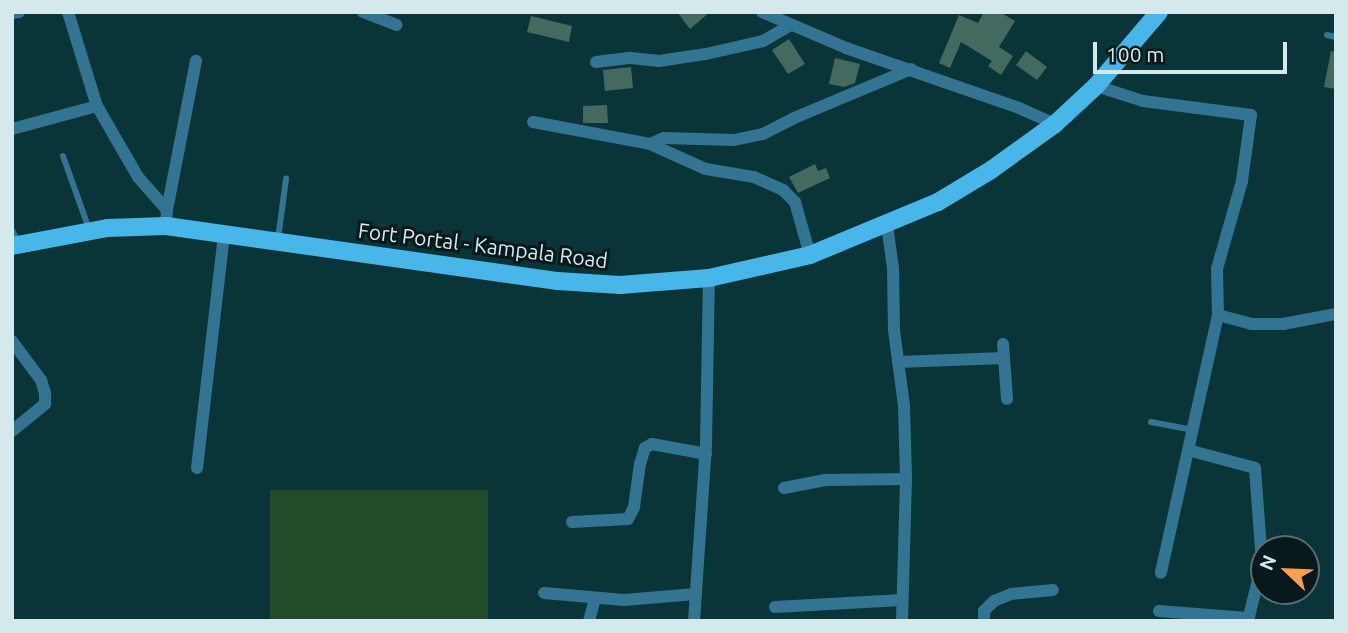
<!DOCTYPE html>
<html>
<head>
<meta charset="utf-8">
<style>
	body { margin:0 }
	#map { position:relative; width:1348px; height:633px; overflow:hidden; background:#093438; font-family:Ubuntu,sans-serif }
	div>[style] { position:absolute }
	.green>* { inset:0; background:#234b27 }
	.building>* { inset:0; background:#44695f }
	.service>* { height:6px; margin:-3px; padding:0 3px; transform-origin:3px; border-radius:3px; background:#347493 }
	.minor>* { height:12px; margin:-6px; padding:0 6px; transform-origin:6px; border-radius:6px; background:#347493 }
	.primary>* { height:18px; margin:-9px; padding:0 9px; transform-origin:9px; border-radius:9px; background:#48b6e8 }
	span { translate:-50% -50%; white-space:nowrap; text-align:center; line-height:1.15; -webkit-text-stroke:6px #08191b; paint-order:stroke }
	.street-label { font-size:21px; color:#d4e9eb }
	.frame { position:absolute; inset:0; border:14px solid #d4e9eb; pointer-events:none }
	.north { position:absolute; left:1250px; top:535px; width:70px; height:70px; box-sizing:border-box; background:#08191b; border:2px solid #5a6c6e; border-radius:50%; rotate:293deg; font-size:19px; font-weight:700; line-height:28px; text-align:center; color:#d4e9eb }
	.north::after { content:''; display:block; margin:auto; width:24px; height:32px; background:#fa9f4f; clip-path:polygon(50% 0,100% 100%,50% 72%,0 100%) }
	.scale { position:absolute; left:1093px; top:42px; width:194px; height:32px; box-sizing:border-box; border:4px solid #d4e9eb; border-top:0; padding-left:9px; font-size:21px; line-height:24px; white-space:nowrap; color:#d4e9eb; -webkit-text-stroke:5px #08191b; paint-order:stroke }
</style>
</head>
<body>
<div id="map">
	<div class="green">
		<i style="clip-path:polygon(270px 490px,488px 490px,488px 621px,270px 621px)"></i>
	</div>
	<div class="building">
		<i style="clip-path:polygon(677px 12px,710px 12px,690px 29px)"></i>
		<i style="clip-path:polygon(984px 12px,1000px 12px,1015px 21px,999px 47px,1013px 56px,1001px 75px,988px 66px,992px 61px,961px 42px,950px 68px,939px 63px,959px 15px,978px 23px)"></i>
		<i style="clip-path:polygon(531px 16px,572px 26px,569px 42px,527px 32px)"></i>
		<i style="clip-path:polygon(789px 39px,805px 64px,788px 74px,772px 50px)"></i>
		<i style="clip-path:polygon(1026px 51px,1047px 67px,1037px 80px,1016px 65px)"></i>
		<i style="clip-path:polygon(1331px 51px,1336px 52px,1336px 89px,1324px 87px)"></i>
		<i style="clip-path:polygon(835px 58px,860px 64px,855px 83px,844px 87px,829px 84px)"></i>
		<i style="clip-path:polygon(631px 67px,633px 88px,605px 91px,603px 70px)"></i>
		<i style="clip-path:polygon(607px 105px,608px 123px,583px 123px,583px 106px)"></i>
		<i style="clip-path:polygon(815px 164px,818px 171px,826px 168px,830px 178px,798px 193px,789px 177px)"></i>
	</div>
	<div class="service">
		<i style="left:1327px;top:35px;width:9px;rotate:13deg"></i>
		<i style="left:63px;top:156px;width:77px;rotate:70.4deg"></i>
		<i style="left:12px;top:230px;width:16px;rotate:63deg"></i>
		<i style="left:278px;top:239px;width:61px;rotate:-82.4deg"></i>
		<i style="left:1151px;top:422px;width:43px;rotate:10.8deg"></i>
	</div>
	<div class="minor">
		<i style="left:68px;top:12px;width:98px;rotate:72.9deg"></i>
		<i style="left:97px;top:106px;width:82px;rotate:60deg"></i>
		<i style="left:138px;top:177px;width:44px;rotate:48.7deg"></i>
		<i style="left:167px;top:210px;width:16px;rotate:94deg"></i>
		<i style="left:363px;top:12px;width:36px;rotate:21deg"></i>
		<i style="left:762px;top:12px;width:91px;rotate:23.2deg"></i>
		<i style="left:846px;top:48px;width:183px;rotate:19.1deg"></i>
		<i style="left:1019px;top:108px;width:39px;rotate:24deg"></i>
		<i style="left:12px;top:13px;width:7px;rotate:-8deg"></i>
		<i style="left:596px;top:62px;width:35px;rotate:-7deg"></i>
		<i style="left:631px;top:58px;width:28px;rotate:6deg"></i>
		<i style="left:659px;top:61px;width:48px;rotate:-8.5deg"></i>
		<i style="left:706px;top:54px;width:58px;rotate:-12.8deg"></i>
		<i style="left:763px;top:41px;width:32px;rotate:-30deg"></i>
		<i style="left:1096px;top:86px;width:49px;rotate:17.7deg"></i>
		<i style="left:1143px;top:101px;width:109px;rotate:7.4deg"></i>
		<i style="left:1251px;top:115px;width:67px;rotate:97.8deg"></i>
		<i style="left:1242px;top:181px;width:91px;rotate:105.9deg"></i>
		<i style="left:1217px;top:269px;width:46px;rotate:88.8deg"></i>
		<i style="left:1218px;top:315px;width:264px;rotate:102.5deg"></i>
		<i style="left:533px;top:122px;width:119px;rotate:10.6deg"></i>
		<i style="left:650px;top:144px;width:61px;rotate:24.1deg"></i>
		<i style="left:706px;top:169px;width:49px;rotate:9.5deg"></i>
		<i style="left:754px;top:177px;width:32px;rotate:24deg"></i>
		<i style="left:783px;top:190px;width:17px;rotate:45deg"></i>
		<i style="left:795px;top:202px;width:55px;rotate:74.2deg"></i>
		<i style="left:12px;top:129px;width:88px;rotate:-15.1deg"></i>
		<i style="left:650px;top:144px;width:15px;rotate:-23deg"></i>
		<i style="left:664px;top:138px;width:70px;rotate:1.6deg"></i>
		<i style="left:734px;top:140px;width:30px;rotate:-12deg"></i>
		<i style="left:763px;top:134px;width:35px;rotate:-27deg"></i>
		<i style="left:794px;top:118px;width:127px;rotate:-22.7deg"></i>
		<i style="left:167px;top:210px;width:152px;rotate:-79deg"></i>
		<i style="left:887px;top:225px;width:43px;rotate:82.1deg"></i>
		<i style="left:893px;top:268px;width:62px;rotate:89.1deg"></i>
		<i style="left:894px;top:330px;width:77px;rotate:82.5deg"></i>
		<i style="left:904px;top:406px;width:73px;rotate:88.4deg"></i>
		<i style="left:906px;top:479px;width:142px;rotate:91.6deg"></i>
		<i style="left:1218px;top:315px;width:34px;rotate:15deg"></i>
		<i style="left:1251px;top:324px;width:32px"></i>
		<i style="left:1283px;top:324px;width:54px;rotate:-10.7deg"></i>
		<i style="left:12px;top:341px;width:49px;rotate:53.4deg"></i>
		<i style="left:41px;top:380px;width:14px;rotate:73deg"></i>
		<i style="left:45px;top:393px;width:11px;rotate:90deg"></i>
		<i style="left:45px;top:404px;width:43px;rotate:140.7deg"></i>
		<i style="left:1003px;top:344px;width:55px;rotate:85.8deg"></i>
		<i style="left:898px;top:362px;width:106px;rotate:-2.2deg"></i>
		<i style="left:1188px;top:450px;width:69px;rotate:15deg"></i>
		<i style="left:1255px;top:468px;width:95px;rotate:85.8deg"></i>
		<i style="left:1262px;top:563px;width:60px;rotate:103.6deg"></i>
		<i style="left:197px;top:468px;width:236px;rotate:-83.4deg"></i>
		<i style="left:784px;top:488px;width:42px;rotate:-11deg"></i>
		<i style="left:825px;top:480px;width:81px;rotate:-0.7deg"></i>
		<i style="left:572px;top:522px;width:56px;rotate:-3.1deg"></i>
		<i style="left:628px;top:519px;width:13px;rotate:-63deg"></i>
		<i style="left:634px;top:507px;width:43px;rotate:-82.1deg"></i>
		<i style="left:640px;top:464px;width:17px;rotate:-73deg"></i>
		<i style="left:645px;top:448px;width:8px;rotate:-30deg"></i>
		<i style="left:652px;top:444px;width:55px;rotate:10.5deg"></i>
		<i style="left:544px;top:593px;width:80px;rotate:5deg"></i>
		<i style="left:624px;top:600px;width:72px;rotate:-4.8deg"></i>
		<i style="left:775px;top:607px;width:127px;rotate:-3.2deg"></i>
		<i style="left:1159px;top:611px;width:89px;rotate:4.5deg"></i>
		<i style="left:589px;top:621px;width:23px;rotate:-75deg"></i>
		<i style="left:694px;top:621px;width:176px;rotate:-86.1deg"></i>
		<i style="left:706px;top:445px;width:167px;rotate:-89deg"></i>
		<i style="left:984px;top:621px;width:10px;rotate:-90deg"></i>
		<i style="left:984px;top:611px;width:14px;rotate:-45deg"></i>
		<i style="left:994px;top:601px;width:18px;rotate:-22deg"></i>
		<i style="left:1011px;top:594px;width:42px;rotate:-5.4deg"></i>
	</div>
	<div class="primary">
		<i style="left:12px;top:246px;width:97px;rotate:-10.7deg"></i>
		<i style="left:107px;top:228px;width:59px;rotate:-1.9deg"></i>
		<i style="left:166px;top:226px;width:396px;rotate:8deg"></i>
		<i style="left:558px;top:281px;width:62px;rotate:3.7deg"></i>
		<i style="left:620px;top:285px;width:89px;rotate:-4.5deg"></i>
		<i style="left:709px;top:278px;width:104px;rotate:-12.8deg"></i>
		<i style="left:810px;top:255px;width:139px;rotate:-22.5deg"></i>
		<i style="left:938px;top:202px;width:62px;rotate:-31.1deg"></i>
		<i style="left:991px;top:170px;width:79px;rotate:-35.7deg"></i>
		<i style="left:1055px;top:124px;width:56px;rotate:-42.8deg"></i>
		<i style="left:1096px;top:86px;width:97px;rotate:-49.6deg"></i>
	</div>
	<div class="street-label">
		<span style="left:483px;top:245px;rotate:7deg">Fort Portal - Kampala Road</span>
	</div>
	<div class="frame"></div>
	<div class="north">N</div>
	<div class="scale">100 m</div>
</div>
</body>
</html>
